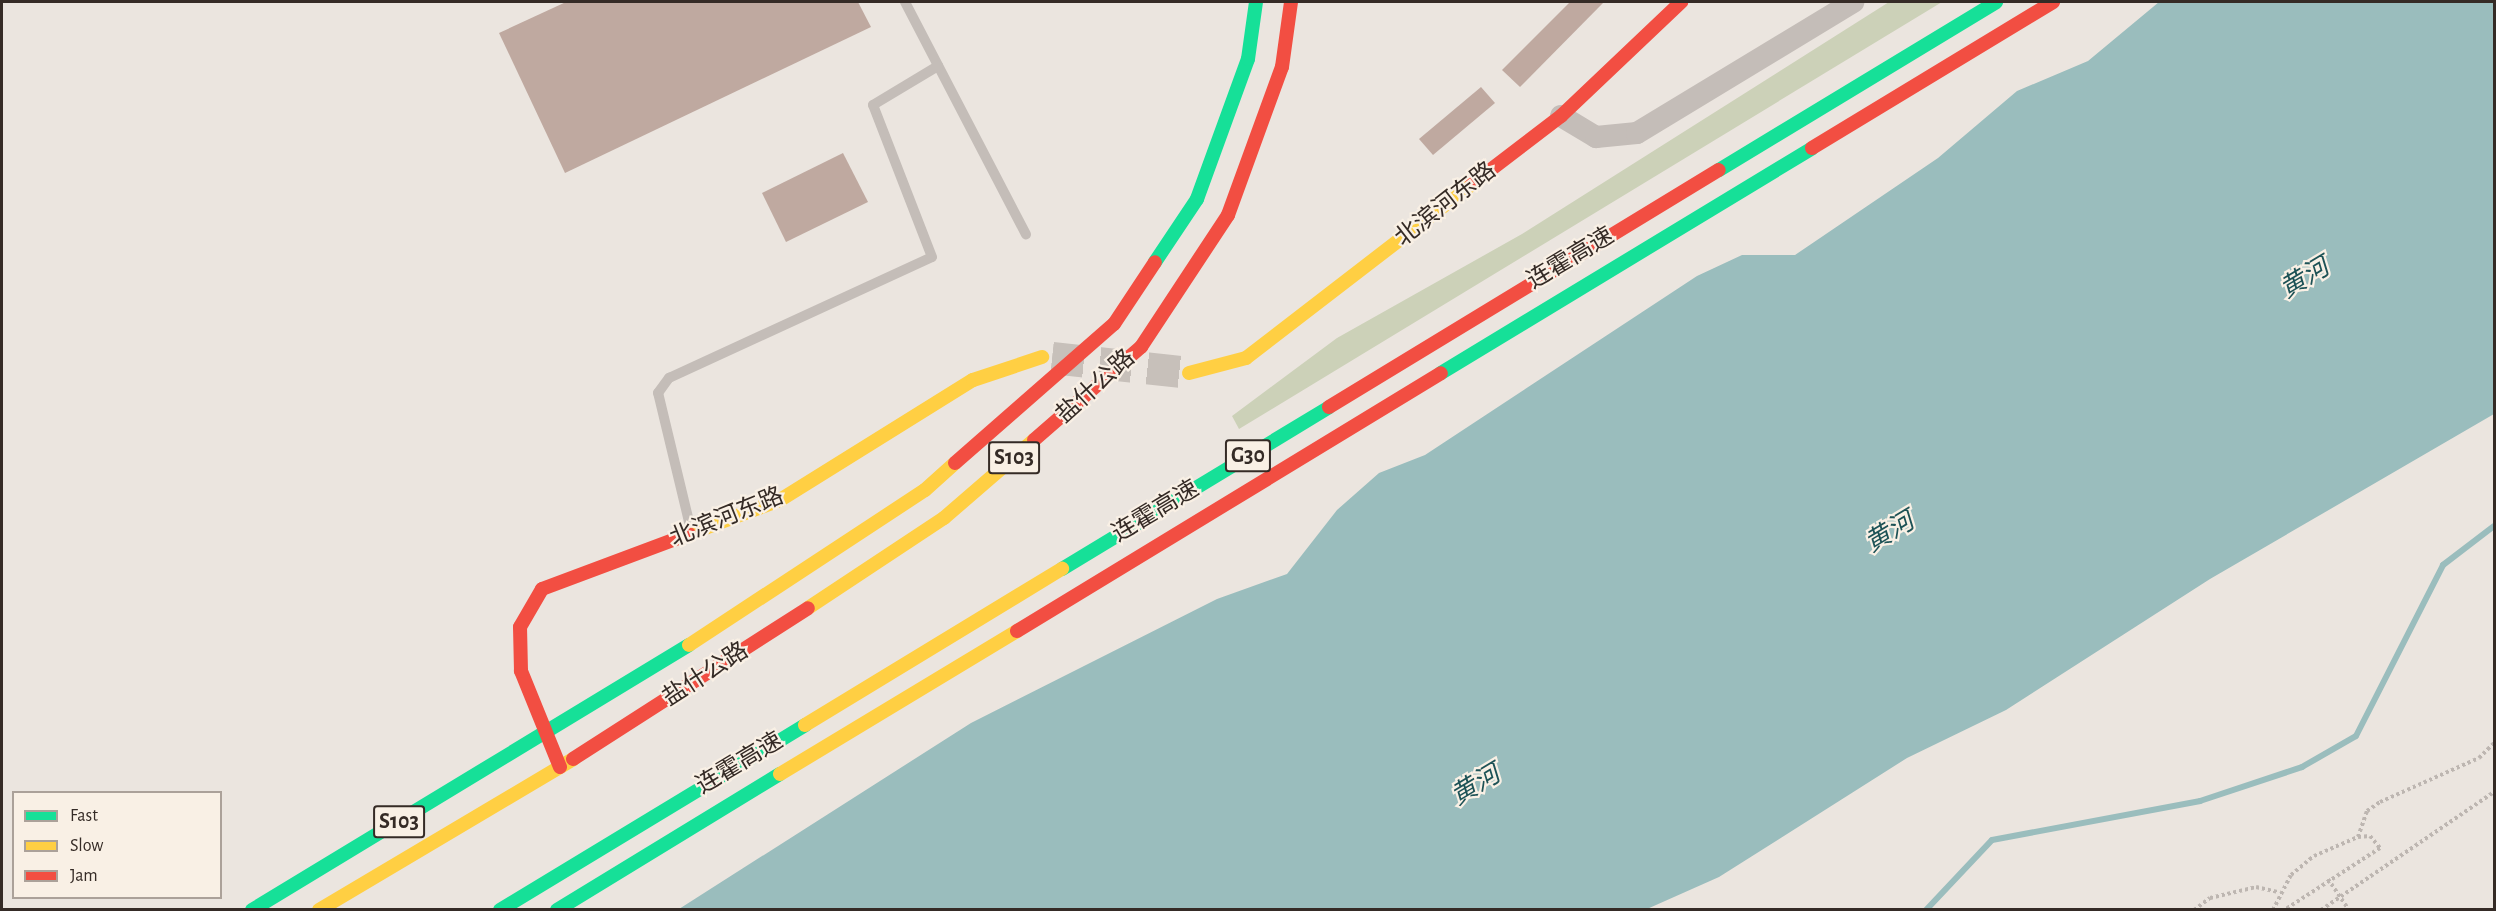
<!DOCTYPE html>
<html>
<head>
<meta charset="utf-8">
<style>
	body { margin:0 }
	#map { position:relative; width:2496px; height:911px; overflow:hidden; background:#ebe5df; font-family:"Alegreya Sans","Noto Sans SC",sans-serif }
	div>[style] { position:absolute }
	.green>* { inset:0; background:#ccd1b8 }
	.water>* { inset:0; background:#9abdbd }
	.stream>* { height:6px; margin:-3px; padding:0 3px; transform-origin:3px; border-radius:3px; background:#9abdbd }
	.building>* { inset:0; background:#bfa9a0 }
	.secondary-tunnel>* { height:32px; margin-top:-16px; transform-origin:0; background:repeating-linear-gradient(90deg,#c7c0ba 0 32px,transparent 0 48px) }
	.path>* { height:4px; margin-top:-2px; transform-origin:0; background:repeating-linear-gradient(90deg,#bdb6b1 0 3px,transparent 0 6px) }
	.lane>* { height:10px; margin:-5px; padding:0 5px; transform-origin:5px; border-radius:5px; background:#c4bdb8 }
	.street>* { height:22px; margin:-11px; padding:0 11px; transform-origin:11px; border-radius:11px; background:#c4bdb8 }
	.fast>* { height:14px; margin:-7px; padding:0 7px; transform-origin:7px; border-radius:7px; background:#16e098 }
	.slow>* { height:14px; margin:-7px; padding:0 7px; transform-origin:7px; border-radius:7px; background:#ffcf43 }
	.jam>* { height:14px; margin:-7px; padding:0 7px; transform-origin:7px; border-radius:7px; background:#f24e42 }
	span { translate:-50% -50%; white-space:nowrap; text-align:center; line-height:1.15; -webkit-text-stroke:4.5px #f9f0e5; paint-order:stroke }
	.shield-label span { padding:2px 4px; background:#f9f0e5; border:2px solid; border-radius:4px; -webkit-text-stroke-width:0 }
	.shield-label { font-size:22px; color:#352b26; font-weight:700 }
	.street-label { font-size:24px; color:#352b26 }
	.water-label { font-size:26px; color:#1d5256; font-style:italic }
	.frame { position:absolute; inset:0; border:3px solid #352b26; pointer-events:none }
	.legend { position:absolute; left:12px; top:791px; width:210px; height:108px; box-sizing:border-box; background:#f9f0e5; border:2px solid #aba199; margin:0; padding:8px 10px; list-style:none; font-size:18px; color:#352b26 }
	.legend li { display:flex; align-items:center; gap:12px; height:30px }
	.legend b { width:30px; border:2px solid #aba199 }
</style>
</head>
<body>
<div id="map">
	<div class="green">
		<i style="clip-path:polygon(1889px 2px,1942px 2px,1239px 429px,1232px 416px,1337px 338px,1522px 234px)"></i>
	</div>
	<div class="water">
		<i style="clip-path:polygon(2159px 2px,2494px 2px,2494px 414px,2210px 579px,2006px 710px,1907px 758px,1719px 877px,1647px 909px,679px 909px,971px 723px,1217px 599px,1287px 574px,1337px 510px,1379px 473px,1425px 455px,1697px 276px,1742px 255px,1795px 255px,1938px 158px,2017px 91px,2088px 61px)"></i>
	</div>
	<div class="stream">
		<i style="left:1926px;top:910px;width:96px;rotate:-46.7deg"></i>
		<i style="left:1992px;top:840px;width:212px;rotate:-10.6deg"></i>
		<i style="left:2200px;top:801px;width:108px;rotate:-18.4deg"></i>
		<i style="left:2302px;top:767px;width:62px;rotate:-29.9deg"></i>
		<i style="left:2356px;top:736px;width:192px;rotate:-63deg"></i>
		<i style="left:2443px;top:565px;width:64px;rotate:-37.4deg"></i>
	</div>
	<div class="building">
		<i style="clip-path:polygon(566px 2px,858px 2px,871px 27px,565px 173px,499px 33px)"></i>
		<i style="clip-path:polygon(1570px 2px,1604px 2px,1520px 87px,1502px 70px)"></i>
		<i style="clip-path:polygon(1481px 87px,1495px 103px,1433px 155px,1419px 139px)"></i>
		<i style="clip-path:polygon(843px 153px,868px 202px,786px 242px,762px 193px)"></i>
	</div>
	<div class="secondary-tunnel">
		<i style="left:1052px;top:358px;width:138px;rotate:6.2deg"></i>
	</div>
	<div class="path">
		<i style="left:2358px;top:837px;width:28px;rotate:-71deg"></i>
		<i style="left:2367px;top:811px;width:16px;rotate:-35deg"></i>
		<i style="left:2380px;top:802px;width:108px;rotate:-24deg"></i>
		<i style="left:2479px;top:758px;width:21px;rotate:-45deg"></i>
		<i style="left:2328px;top:879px;width:37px;rotate:56deg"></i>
		<i style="left:2194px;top:910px;width:20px;rotate:-37deg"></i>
		<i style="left:2210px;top:898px;width:47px;rotate:-13.4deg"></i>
		<i style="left:2256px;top:887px;width:23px;rotate:13deg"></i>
		<i style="left:2273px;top:910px;width:39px;rotate:-63deg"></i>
		<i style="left:2291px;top:875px;width:30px;rotate:-40deg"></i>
		<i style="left:2314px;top:856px;width:48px;rotate:-23.4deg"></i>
		<i style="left:2358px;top:837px;width:12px;rotate:-5deg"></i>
		<i style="left:2370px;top:836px;width:16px;rotate:50deg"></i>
		<i style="left:2380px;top:848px;width:114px;rotate:147.1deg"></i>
		<i style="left:2321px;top:910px;width:209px;rotate:-34.3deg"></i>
	</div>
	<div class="lane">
		<i style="left:905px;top:2px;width:262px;rotate:62.5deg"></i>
		<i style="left:691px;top:530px;width:141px;rotate:-103.5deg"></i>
		<i style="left:658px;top:393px;width:19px;rotate:-54deg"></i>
		<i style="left:669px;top:378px;width:289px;rotate:-24.7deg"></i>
		<i style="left:932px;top:257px;width:163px;rotate:-111.2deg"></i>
		<i style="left:873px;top:105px;width:76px;rotate:-31deg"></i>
	</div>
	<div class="street">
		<i style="left:1561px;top:116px;width:41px;rotate:31deg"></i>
		<i style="left:1596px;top:137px;width:41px;rotate:-5.6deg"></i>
		<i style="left:1637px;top:133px;width:253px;rotate:-31.2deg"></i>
	</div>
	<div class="fast">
		<i style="left:1719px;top:170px;width:324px;rotate:-31.2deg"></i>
		<i style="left:1155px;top:262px;width:76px;rotate:-56.3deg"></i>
		<i style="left:1197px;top:199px;width:149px;rotate:-70deg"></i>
		<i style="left:1248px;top:59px;width:58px;rotate:-82deg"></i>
		<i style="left:1441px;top:373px;width:434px;rotate:-31.2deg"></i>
		<i style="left:1062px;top:569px;width:312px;rotate:-31.2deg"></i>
		<i style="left:252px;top:910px;width:511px;rotate:-31.23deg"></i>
		<i style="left:500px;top:910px;width:357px;rotate:-31.2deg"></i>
		<i style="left:557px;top:910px;width:261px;rotate:-31.4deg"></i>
	</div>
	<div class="slow">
		<i style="left:1189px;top:373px;width:59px;rotate:-14.7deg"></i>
		<i style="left:1246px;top:358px;width:285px;rotate:-37.6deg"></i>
		<i style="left:689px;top:534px;width:97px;rotate:-20.5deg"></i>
		<i style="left:780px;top:500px;width:227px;rotate:-31.9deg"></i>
		<i style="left:973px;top:380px;width:73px;rotate:-18.4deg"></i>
		<i style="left:808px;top:608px;width:163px;rotate:-33.5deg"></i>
		<i style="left:944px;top:518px;width:119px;rotate:-40.9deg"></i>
		<i style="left:689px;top:645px;width:282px;rotate:-33.3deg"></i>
		<i style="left:925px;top:490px;width:40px;rotate:-42deg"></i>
		<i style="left:805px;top:725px;width:301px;rotate:-31.3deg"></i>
		<i style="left:780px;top:774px;width:277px;rotate:-31.1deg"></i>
		<i style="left:319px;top:910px;width:295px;rotate:-30.7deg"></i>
	</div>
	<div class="jam">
		<i style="left:1812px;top:148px;width:282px;rotate:-31.2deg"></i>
		<i style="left:1472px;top:184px;width:112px;rotate:-37.4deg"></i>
		<i style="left:1561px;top:116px;width:166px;rotate:-43.5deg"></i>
		<i style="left:1329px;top:407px;width:456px;rotate:-31.3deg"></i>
		<i style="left:1034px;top:440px;width:142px;rotate:-41deg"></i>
		<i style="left:1141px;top:347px;width:158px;rotate:-56.6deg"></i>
		<i style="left:1228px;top:215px;width:158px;rotate:-70deg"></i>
		<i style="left:1282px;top:67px;width:66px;rotate:-82.1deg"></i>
		<i style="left:955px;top:463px;width:211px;rotate:-41.2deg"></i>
		<i style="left:1114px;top:324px;width:74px;rotate:-56.5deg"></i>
		<i style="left:1017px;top:631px;width:496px;rotate:-31.3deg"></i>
		<i style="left:573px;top:759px;width:279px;rotate:-32.7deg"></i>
		<i style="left:560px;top:767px;width:104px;rotate:-112.1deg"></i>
		<i style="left:521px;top:671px;width:44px;rotate:-91.3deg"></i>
		<i style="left:520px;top:627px;width:44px;rotate:-59.9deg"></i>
		<i style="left:542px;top:589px;width:157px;rotate:-20.5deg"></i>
	</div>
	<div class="shield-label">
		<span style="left:1248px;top:456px">G30</span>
		<span style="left:1014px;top:458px">S103</span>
		<span style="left:399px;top:822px">S103</span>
	</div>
	<div class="street-label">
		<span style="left:1446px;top:205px;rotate:-38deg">北滨河东路</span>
		<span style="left:1571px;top:259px;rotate:-31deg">连霍高速</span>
		<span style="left:1096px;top:387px;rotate:-42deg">盐什公路</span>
		<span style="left:1156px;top:512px;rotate:-31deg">连霍高速</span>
		<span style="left:727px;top:518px;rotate:-22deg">北滨河东路</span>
		<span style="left:706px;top:675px;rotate:-33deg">盐什公路</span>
		<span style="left:740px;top:764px;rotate:-31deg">连霍高速</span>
	</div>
	<div class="water-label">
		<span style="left:2305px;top:279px;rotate:-31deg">黄河</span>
		<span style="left:1890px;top:533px;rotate:-31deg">黄河</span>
		<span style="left:1476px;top:786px;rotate:-31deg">黄河</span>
	</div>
	<div class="frame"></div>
	<ul class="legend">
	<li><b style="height:8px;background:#16e098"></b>Fast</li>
	<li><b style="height:8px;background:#ffcf43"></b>Slow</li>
	<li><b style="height:8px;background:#f24e42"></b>Jam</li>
	</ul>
</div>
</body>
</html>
